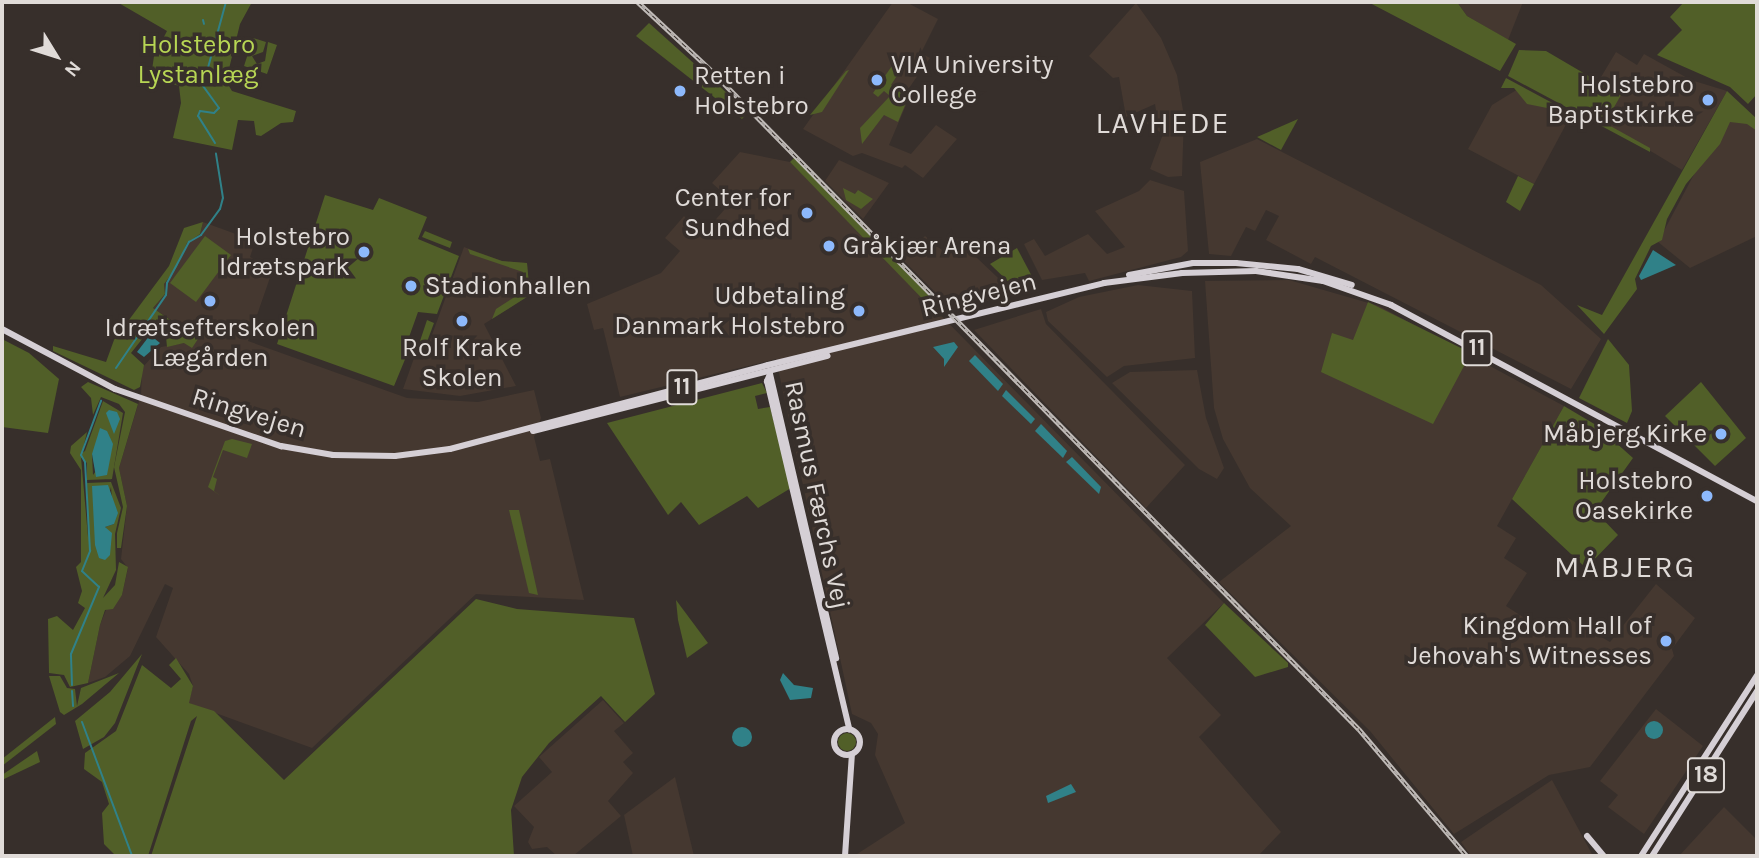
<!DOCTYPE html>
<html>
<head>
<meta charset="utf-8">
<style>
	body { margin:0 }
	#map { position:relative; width:1759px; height:858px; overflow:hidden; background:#372f2b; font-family:Karla,sans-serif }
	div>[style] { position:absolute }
	.built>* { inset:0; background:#453830 }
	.green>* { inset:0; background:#515f28 }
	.round { border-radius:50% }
	.water>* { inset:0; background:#308188 }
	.stream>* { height:2px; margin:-1px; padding:0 1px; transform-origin:1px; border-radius:1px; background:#308188 }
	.major>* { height:6px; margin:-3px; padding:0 3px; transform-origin:3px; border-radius:3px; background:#d5cfd5 }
	.major>.ring { margin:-3px; padding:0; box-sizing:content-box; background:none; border:6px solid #d5cfd5; border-radius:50% }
	.rail>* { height:4.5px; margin-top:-2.25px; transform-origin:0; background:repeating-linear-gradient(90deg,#372f2b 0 5px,#c0bbb8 0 10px); box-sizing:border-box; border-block:2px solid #c0bbb8 }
	.dots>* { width:19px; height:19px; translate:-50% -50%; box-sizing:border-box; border:4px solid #372f2b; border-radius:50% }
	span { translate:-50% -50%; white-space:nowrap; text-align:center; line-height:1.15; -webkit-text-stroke:7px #372f2b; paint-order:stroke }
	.shield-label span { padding:2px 5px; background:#372f2b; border:2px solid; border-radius:5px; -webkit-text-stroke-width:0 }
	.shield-label { font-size:24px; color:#e0dbd8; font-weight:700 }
	.park-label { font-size:26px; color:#b7d654 }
	.poi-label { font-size:26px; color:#e0dbd8 }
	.left { translate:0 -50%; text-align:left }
	.right { translate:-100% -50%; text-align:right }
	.street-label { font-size:26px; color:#e0dbd8 }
	.quarter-label { font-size:30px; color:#e0dbd8; letter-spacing:2px }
	.frame { position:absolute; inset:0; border:4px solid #e0dbd8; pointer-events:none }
	.north { position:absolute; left:21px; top:21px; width:70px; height:70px; -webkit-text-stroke:5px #372f2b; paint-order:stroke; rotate:128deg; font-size:19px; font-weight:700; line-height:28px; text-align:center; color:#e0dbd8 }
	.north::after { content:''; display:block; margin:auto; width:24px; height:32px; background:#e0dbd8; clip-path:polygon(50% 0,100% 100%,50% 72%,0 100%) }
</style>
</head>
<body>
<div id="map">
	<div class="built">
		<i style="clip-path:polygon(893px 2px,906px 2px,938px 19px,921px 53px,930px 58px,900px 101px,906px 105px,889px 145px,911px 154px,936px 125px,957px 139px,923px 178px,905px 165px,902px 168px,862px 153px,853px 156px,803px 129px)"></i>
		<i style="clip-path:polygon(1457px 2px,1523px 2px,1508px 40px,1467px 16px)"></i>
		<i style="clip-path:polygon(1136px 3px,1161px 38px,1177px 75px,1184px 116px,1182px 176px,1168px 177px,1150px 169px,1163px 134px,1146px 123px,1157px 117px,1155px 104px,1126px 117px,1119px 77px,1113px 78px,1089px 56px)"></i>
		<i style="clip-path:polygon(1616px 52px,1637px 65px,1644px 54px,1691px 80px,1727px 91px,1682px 170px,1604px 123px,1598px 82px)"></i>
		<i style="clip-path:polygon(1518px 89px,1570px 117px,1534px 184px,1468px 149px,1492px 105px)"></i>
		<i style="clip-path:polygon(1724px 118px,1757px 124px,1757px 236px,1690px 268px,1658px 242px)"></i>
		<i style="clip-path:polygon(1257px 139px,1541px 285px,1601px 339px,1571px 389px,1315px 257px,1311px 264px,1266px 240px,1279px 216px,1266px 210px,1255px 231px,1246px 227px,1231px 256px,1209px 254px,1200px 162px)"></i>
		<i style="clip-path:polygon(740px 152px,790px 162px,1224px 603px,1167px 658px,1221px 715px,1199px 737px,1281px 832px,1258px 856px,854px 856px,905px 823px,875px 755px,878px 734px,871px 723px,852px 714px,776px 359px,620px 397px,603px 328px,594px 330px,587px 304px,661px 273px,680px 251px,665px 238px,684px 216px,701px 236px,732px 201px,712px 183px)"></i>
		<i style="clip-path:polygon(839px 160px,889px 183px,863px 219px,825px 181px)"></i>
		<i style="clip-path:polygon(1150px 180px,1184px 191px,1188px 251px,1181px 257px,1089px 281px,1085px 273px,1042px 280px,1024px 244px,1034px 239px,1045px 256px,1088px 234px,1107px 254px,1125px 247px,1095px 211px,1139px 191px)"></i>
		<i style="clip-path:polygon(203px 222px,244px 237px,254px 245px,250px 257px,273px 269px,248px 341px,407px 398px,478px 402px,534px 390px,541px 418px,534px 437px,540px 461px,550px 459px,584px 600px,476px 594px,312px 748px,188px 703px,193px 686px,189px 674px,156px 637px,173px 588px,165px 584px,130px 656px,105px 677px,88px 683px,100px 625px,106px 610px,122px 595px,128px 568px,121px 559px,127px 506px,119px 468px,141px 395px,142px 368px,161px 347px,184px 343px,192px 334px,153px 308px,165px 294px,164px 284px,177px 267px,187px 242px,200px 234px)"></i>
		<i style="clip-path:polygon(925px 236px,943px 251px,955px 237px,1015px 294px,953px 310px,902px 259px)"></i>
		<i style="clip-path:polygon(464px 247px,502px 261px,527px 263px,530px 295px,484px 324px,516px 386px,460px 396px,403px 389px,414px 358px,425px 354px)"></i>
		<i style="clip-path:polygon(1289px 280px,1379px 306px,1564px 406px,1497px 526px,1516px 538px,1504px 558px,1527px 573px,1506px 606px,1555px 638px,1568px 618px,1610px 642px,1656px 584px,1695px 618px,1672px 649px,1674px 656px,1590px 767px,1549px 775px,1454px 834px,1370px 731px,1219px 582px,1291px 526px,1250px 488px,1223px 439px,1214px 408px,1205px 281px)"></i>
		<i style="clip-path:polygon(1138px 285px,1192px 291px,1195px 358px,1124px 366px,1107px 377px,1048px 321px,1046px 312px,1079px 297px)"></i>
		<i style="clip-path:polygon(1041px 309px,1046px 324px,1185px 465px,1146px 508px,974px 330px)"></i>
		<i style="clip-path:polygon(1197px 370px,1206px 418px,1224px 468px,1217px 479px,1199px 469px,1112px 383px,1130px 372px)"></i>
		<i style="clip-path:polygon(603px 700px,624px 723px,614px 731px,633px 753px,623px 762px,633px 773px,608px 801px,621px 816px,573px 856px,557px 856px,547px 847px,532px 849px,528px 842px,534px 827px,514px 806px,552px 772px,539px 757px)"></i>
		<i style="clip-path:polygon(1656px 709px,1703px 746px,1644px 834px,1608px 807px,1618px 795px,1600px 781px)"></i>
		<i style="clip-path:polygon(675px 777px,694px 856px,633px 856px,624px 815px)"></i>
		<i style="clip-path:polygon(1552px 780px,1593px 856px,1471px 856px,1461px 842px)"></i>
		<i style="clip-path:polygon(1724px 807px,1757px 840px,1757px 856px,1679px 856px)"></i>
	</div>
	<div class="green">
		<i style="clip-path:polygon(117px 2px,252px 2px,240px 24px,226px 81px,232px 91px,296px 111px,293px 122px,281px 123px,261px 136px,256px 135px,254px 121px,238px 120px,232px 150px,173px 138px,181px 103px,179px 86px,151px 77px,154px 56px,167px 31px)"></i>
		<i style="clip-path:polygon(1368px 2px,1457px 2px,1467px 16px,1516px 44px,1500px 71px)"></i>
		<i style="clip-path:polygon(1684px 2px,1757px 2px,1757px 94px,1748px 104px,1730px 87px,1657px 55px,1682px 30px,1670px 17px)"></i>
		<i style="clip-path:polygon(649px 23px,748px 112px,742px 119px,636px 36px)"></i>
		<i style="clip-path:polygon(253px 38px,266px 42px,263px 52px,252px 56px,257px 64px,265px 61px,268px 42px,277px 45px,267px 74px,244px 66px)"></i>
		<i style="clip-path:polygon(1519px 50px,1546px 51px,1621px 95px,1605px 123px,1650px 148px,1650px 152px,1508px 76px)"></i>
		<i style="clip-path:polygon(894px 63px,902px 68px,891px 85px,903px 94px,899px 99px,906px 103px,898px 122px,884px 115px,862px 144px,860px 128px,890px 96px,884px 91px,878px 97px,873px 93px)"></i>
		<i style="clip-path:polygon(849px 70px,822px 112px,810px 115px,846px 71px)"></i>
		<i style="clip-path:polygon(1506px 78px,1588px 122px,1585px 129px,1552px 109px,1527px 104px,1514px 88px,1501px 88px)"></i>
		<i style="clip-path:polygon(1727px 91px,1757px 119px,1757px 131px,1747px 124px,1730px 122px,1720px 144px,1686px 184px,1667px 219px,1662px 240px,1651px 246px,1635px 279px,1637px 289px,1604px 334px,1577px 305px,1602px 315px)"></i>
		<i style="clip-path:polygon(1298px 119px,1281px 150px,1257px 137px)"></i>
		<i style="clip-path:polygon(795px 157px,946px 310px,940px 317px,790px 162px)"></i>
		<i style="clip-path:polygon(1518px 176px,1534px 184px,1520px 211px,1506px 202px)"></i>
		<i style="clip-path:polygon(843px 188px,855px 194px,858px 190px,873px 199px,861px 209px,846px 200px)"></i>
		<i style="clip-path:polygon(325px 195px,373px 210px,379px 198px,427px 217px,418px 239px,459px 256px,437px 314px,418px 312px,408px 340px,411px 345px,394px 386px,277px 344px)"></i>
		<i style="clip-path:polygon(203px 222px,200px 234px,187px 243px,177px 267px,164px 284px,165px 294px,153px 308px,198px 339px,192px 348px,184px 343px,167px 347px,166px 337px,151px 328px,131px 353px,144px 365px,140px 387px,134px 390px,53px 351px,53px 346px,106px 362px,114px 340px,169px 266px,184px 228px)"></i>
		<i style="clip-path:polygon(425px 231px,452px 242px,450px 248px,422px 237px)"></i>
		<i style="clip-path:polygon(205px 236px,231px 255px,196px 302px,170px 283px)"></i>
		<i style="clip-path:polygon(1017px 248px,1036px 284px,1018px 291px,990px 264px)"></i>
		<i style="clip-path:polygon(468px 249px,502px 261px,527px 263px,530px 295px,492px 319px,496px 309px,524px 291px,523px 272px,470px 254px)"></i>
		<i style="clip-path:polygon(1368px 302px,1471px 353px,1433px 424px,1321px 372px,1332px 333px,1353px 340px)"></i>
		<i style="clip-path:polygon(427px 320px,434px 323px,424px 350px,417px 350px)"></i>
		<i style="clip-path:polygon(2px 339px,29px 353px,59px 379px,48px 433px,2px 427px)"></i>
		<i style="clip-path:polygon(1608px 339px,1629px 365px,1632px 411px,1627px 423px,1579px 398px)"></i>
		<i style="clip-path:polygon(88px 382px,138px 404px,119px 468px,127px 506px,121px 548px,117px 548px,117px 533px,123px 507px,114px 467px,125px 412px,119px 404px,101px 397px,93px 415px,91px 398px,81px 387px)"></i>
		<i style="clip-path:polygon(1701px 382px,1746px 438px,1715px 466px,1665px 416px)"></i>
		<i style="clip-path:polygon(762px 383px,767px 393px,755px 396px,758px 409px,770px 407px,791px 488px,758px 508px,747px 496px,699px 525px,681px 502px,668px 515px,607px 423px)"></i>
		<i style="clip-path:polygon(evenodd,103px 401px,123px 413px,112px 479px,87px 480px,87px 463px,81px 457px,88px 537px,87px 483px,111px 482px,121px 508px,115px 534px,116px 570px,103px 598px,115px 585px,119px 562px,128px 567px,122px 595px,113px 609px,105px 610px,100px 625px,88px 683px,70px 687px,64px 675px,49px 673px,48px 619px,57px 616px,73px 630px,85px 608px,78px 603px,82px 591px,76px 567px,81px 562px,81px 470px,70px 453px,71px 446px,87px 432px,82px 453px,85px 451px,103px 401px,111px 450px,109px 454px,93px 475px,92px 454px,111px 450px,103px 401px,111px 487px,114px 524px,105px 527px,108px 531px,95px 545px,111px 487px)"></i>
		<i style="clip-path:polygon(1564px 406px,1596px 425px,1633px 458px,1595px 511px,1618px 535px,1586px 568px,1512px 499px)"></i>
		<i style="clip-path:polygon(232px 439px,252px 444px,247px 458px,223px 450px,213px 477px,217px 479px,214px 491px,222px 497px,208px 487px,225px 441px)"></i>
		<i style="clip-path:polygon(509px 510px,519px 510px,538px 595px,529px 593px)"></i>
		<i style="clip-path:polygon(476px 599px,517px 609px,634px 618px,655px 694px,625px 722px,601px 696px,549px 743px,522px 777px,511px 810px,514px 856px,151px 856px,197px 716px,191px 721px,148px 856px,116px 856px,104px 844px,102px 813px,109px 804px,102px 782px,84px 769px,85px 753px,116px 731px,142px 665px,171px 688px,181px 679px,169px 665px,176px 658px,193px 686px,189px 703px,214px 711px,284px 780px)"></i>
		<i style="clip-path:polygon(676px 600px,708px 643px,687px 658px,678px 620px)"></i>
		<i style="clip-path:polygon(1224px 603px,1288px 663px,1288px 667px,1255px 677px,1205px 625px)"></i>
		<i style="clip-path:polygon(142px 654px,115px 723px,104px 737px,83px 749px,75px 721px,110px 692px)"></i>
		<i style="clip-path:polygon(119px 673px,82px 704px,64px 715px,60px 712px,49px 676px,60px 676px,67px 688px,75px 689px,77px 706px,81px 688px)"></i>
		<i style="clip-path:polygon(55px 717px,56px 724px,2px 766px,2px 759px)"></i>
		<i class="round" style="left:838px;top:733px;width:18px;height:18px"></i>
		<i style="clip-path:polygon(37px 751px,40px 762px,2px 780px,2px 775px)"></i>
	</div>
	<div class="water">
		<i style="clip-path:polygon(1653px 250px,1676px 265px,1641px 280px,1639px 276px)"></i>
		<i style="clip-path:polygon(150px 335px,160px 343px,144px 357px,137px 352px)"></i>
		<i style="clip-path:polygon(954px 342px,958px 347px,944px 367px,944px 359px,933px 347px)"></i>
		<i style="clip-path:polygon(975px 355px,1003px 384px,998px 391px,969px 361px)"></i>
		<i style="clip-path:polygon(1006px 390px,1035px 419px,1031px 424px,1002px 396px)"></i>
		<i style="clip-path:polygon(109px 410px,117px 412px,120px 419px,114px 434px,106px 413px)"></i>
		<i style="clip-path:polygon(1041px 424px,1067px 451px,1063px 458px,1035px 431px)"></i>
		<i style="clip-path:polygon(100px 428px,107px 431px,113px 444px,107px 475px,96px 477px,92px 454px)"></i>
		<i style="clip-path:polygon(1072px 457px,1101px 487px,1099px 494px,1066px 462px)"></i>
		<i style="clip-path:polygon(108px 485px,118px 513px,114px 524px,105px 527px,112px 533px,110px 555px,105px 560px,99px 558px,95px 545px,92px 486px)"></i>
		<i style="clip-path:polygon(783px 673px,794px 685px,813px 688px,811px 698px,790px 700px,780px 680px)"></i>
		<i class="round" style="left:1645px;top:721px;width:18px;height:18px"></i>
		<i class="round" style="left:732px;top:727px;width:20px;height:20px"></i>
		<i style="clip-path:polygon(1071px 784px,1076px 792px,1048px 803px,1046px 796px)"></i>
	</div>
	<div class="stream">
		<i style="left:203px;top:20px;width:4px;rotate:76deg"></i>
		<i style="left:215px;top:143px;width:32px;rotate:-122deg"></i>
		<i style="left:198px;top:116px;width:5px;rotate:-68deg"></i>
		<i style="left:200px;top:111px;width:14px;rotate:8deg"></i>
		<i style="left:214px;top:113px;width:7px;rotate:-45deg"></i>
		<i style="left:219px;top:108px;width:27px;rotate:-126deg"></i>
		<i style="left:203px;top:86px;width:87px;rotate:-74.7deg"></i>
		<i style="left:116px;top:368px;width:88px;rotate:-55.6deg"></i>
		<i style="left:166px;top:295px;width:12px;rotate:-85deg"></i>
		<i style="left:167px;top:283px;width:47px;rotate:-61.8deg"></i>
		<i style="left:189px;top:242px;width:14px;rotate:-30deg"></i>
		<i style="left:201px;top:235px;width:32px;rotate:-54deg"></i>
		<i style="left:220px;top:209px;width:11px;rotate:-75deg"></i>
		<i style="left:223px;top:198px;width:45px;rotate:-99deg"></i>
		<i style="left:72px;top:685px;width:31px;rotate:-92deg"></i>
		<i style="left:71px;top:654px;width:73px;rotate:-67.3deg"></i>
		<i style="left:99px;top:587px;width:23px;rotate:-137deg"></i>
		<i style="left:82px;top:571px;width:22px;rotate:-68deg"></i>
		<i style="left:90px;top:551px;width:89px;rotate:-93.2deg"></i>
		<i style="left:85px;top:462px;width:8px;rotate:-120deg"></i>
		<i style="left:81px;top:455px;width:58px;rotate:-69.7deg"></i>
		<i style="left:72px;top:691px;width:15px;rotate:86deg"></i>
		<i style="left:82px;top:722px;width:143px;rotate:69.5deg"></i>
	</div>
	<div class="major">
		<i style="left:1129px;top:275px;width:65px;rotate:-10.6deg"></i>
		<i style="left:1193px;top:263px;width:43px"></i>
		<i style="left:1236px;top:263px;width:62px;rotate:5.5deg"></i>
		<i style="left:1298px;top:269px;width:56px;rotate:16.5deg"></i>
		<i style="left:2px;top:329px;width:128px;rotate:28deg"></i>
		<i style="left:115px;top:389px;width:176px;rotate:19deg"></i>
		<i style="left:281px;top:446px;width:53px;rotate:9.8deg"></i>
		<i style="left:333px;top:455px;width:62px;rotate:0.9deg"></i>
		<i style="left:395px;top:456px;width:55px;rotate:-7.3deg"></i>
		<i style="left:450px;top:449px;width:329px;rotate:-14.8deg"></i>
		<i style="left:768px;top:365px;width:346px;rotate:-13.7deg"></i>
		<i style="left:1104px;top:283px;width:79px;rotate:-7.3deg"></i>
		<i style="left:1182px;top:273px;width:74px;rotate:-1.5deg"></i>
		<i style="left:1256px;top:271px;width:68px;rotate:8.5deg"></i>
		<i style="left:1323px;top:281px;width:72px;rotate:19.4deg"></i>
		<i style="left:1391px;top:305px;width:415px;rotate:28.2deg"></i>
		<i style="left:770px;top:374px;width:8px;rotate:113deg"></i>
		<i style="left:767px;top:381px;width:358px;rotate:76.7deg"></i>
		<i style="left:770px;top:374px;width:292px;rotate:76.9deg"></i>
		<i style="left:533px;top:431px;width:304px;rotate:-14.3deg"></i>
		<i class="ring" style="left:834px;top:729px;width:20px;height:20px"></i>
		<i style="left:1587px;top:836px;width:26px;rotate:50deg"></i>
		<i style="left:845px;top:856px;width:102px;rotate:-86.1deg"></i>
		<i style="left:1641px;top:856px;width:215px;rotate:-57.3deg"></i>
		<i style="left:1652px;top:856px;width:196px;rotate:-57.5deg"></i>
	</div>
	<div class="rail">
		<i style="left:638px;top:2px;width:97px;rotate:42.9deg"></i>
		<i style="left:709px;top:68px;width:927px;rotate:45.48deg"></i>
		<i style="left:1359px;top:729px;width:167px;rotate:49.6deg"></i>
	</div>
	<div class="dots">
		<i style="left:877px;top:80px;background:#8db9fc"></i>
		<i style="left:680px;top:91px;background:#8db9fc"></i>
		<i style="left:1708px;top:100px;background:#8db9fc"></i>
		<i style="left:807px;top:213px;background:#8db9fc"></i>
		<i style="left:829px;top:246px;background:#8db9fc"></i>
		<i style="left:364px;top:252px;background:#8db9fc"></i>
		<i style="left:411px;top:286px;background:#8db9fc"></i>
		<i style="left:210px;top:301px;background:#8db9fc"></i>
		<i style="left:859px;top:311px;background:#8db9fc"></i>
		<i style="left:462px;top:321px;background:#8db9fc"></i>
		<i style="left:1721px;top:434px;background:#8db9fc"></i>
		<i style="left:1707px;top:496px;background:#8db9fc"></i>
		<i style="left:1666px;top:641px;background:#8db9fc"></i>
	</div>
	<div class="shield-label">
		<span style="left:1477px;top:348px">11</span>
		<span style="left:682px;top:387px">11</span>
		<span style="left:1706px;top:775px">18</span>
	</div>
	<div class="park-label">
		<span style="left:198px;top:60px">Holstebro<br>Lystanlæg</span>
	</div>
	<div class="poi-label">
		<span class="left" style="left:891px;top:80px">VIA University<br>College</span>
		<span class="left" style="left:694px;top:91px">Retten i<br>Holstebro</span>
		<span class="right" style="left:1694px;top:100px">Holstebro<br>Baptistkirke</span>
		<span class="right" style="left:791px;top:213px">Center for<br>Sundhed</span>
		<span class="right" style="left:350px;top:252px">Holstebro<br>Idrætspark</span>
		<span class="left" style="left:843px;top:246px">Gråkjær Arena</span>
		<span class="left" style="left:425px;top:286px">Stadionhallen</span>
		<span class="right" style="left:845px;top:311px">Udbetaling<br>Danmark Holstebro</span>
		<span style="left:210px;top:343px">Idrætsefterskolen<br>Lægården</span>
		<span style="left:462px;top:363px">Rolf Krake<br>Skolen</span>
		<span class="right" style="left:1707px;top:434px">Måbjerg Kirke</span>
		<span class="right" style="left:1693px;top:496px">Holstebro<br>Oasekirke</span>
		<span class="right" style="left:1652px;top:641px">Kingdom Hall of<br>Jehovah's Witnesses</span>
	</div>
	<div class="street-label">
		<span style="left:979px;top:295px;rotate:-14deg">Ringvejen</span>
		<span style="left:249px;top:413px;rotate:17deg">Ringvejen</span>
		<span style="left:817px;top:495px;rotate:78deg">Rasmus Færchs Vej</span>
	</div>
	<div class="quarter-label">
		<span style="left:1163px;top:123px">LAVHEDE</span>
		<span style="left:1625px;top:567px">MÅBJERG</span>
	</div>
	<div class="frame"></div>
	<div class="north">N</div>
</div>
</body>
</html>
